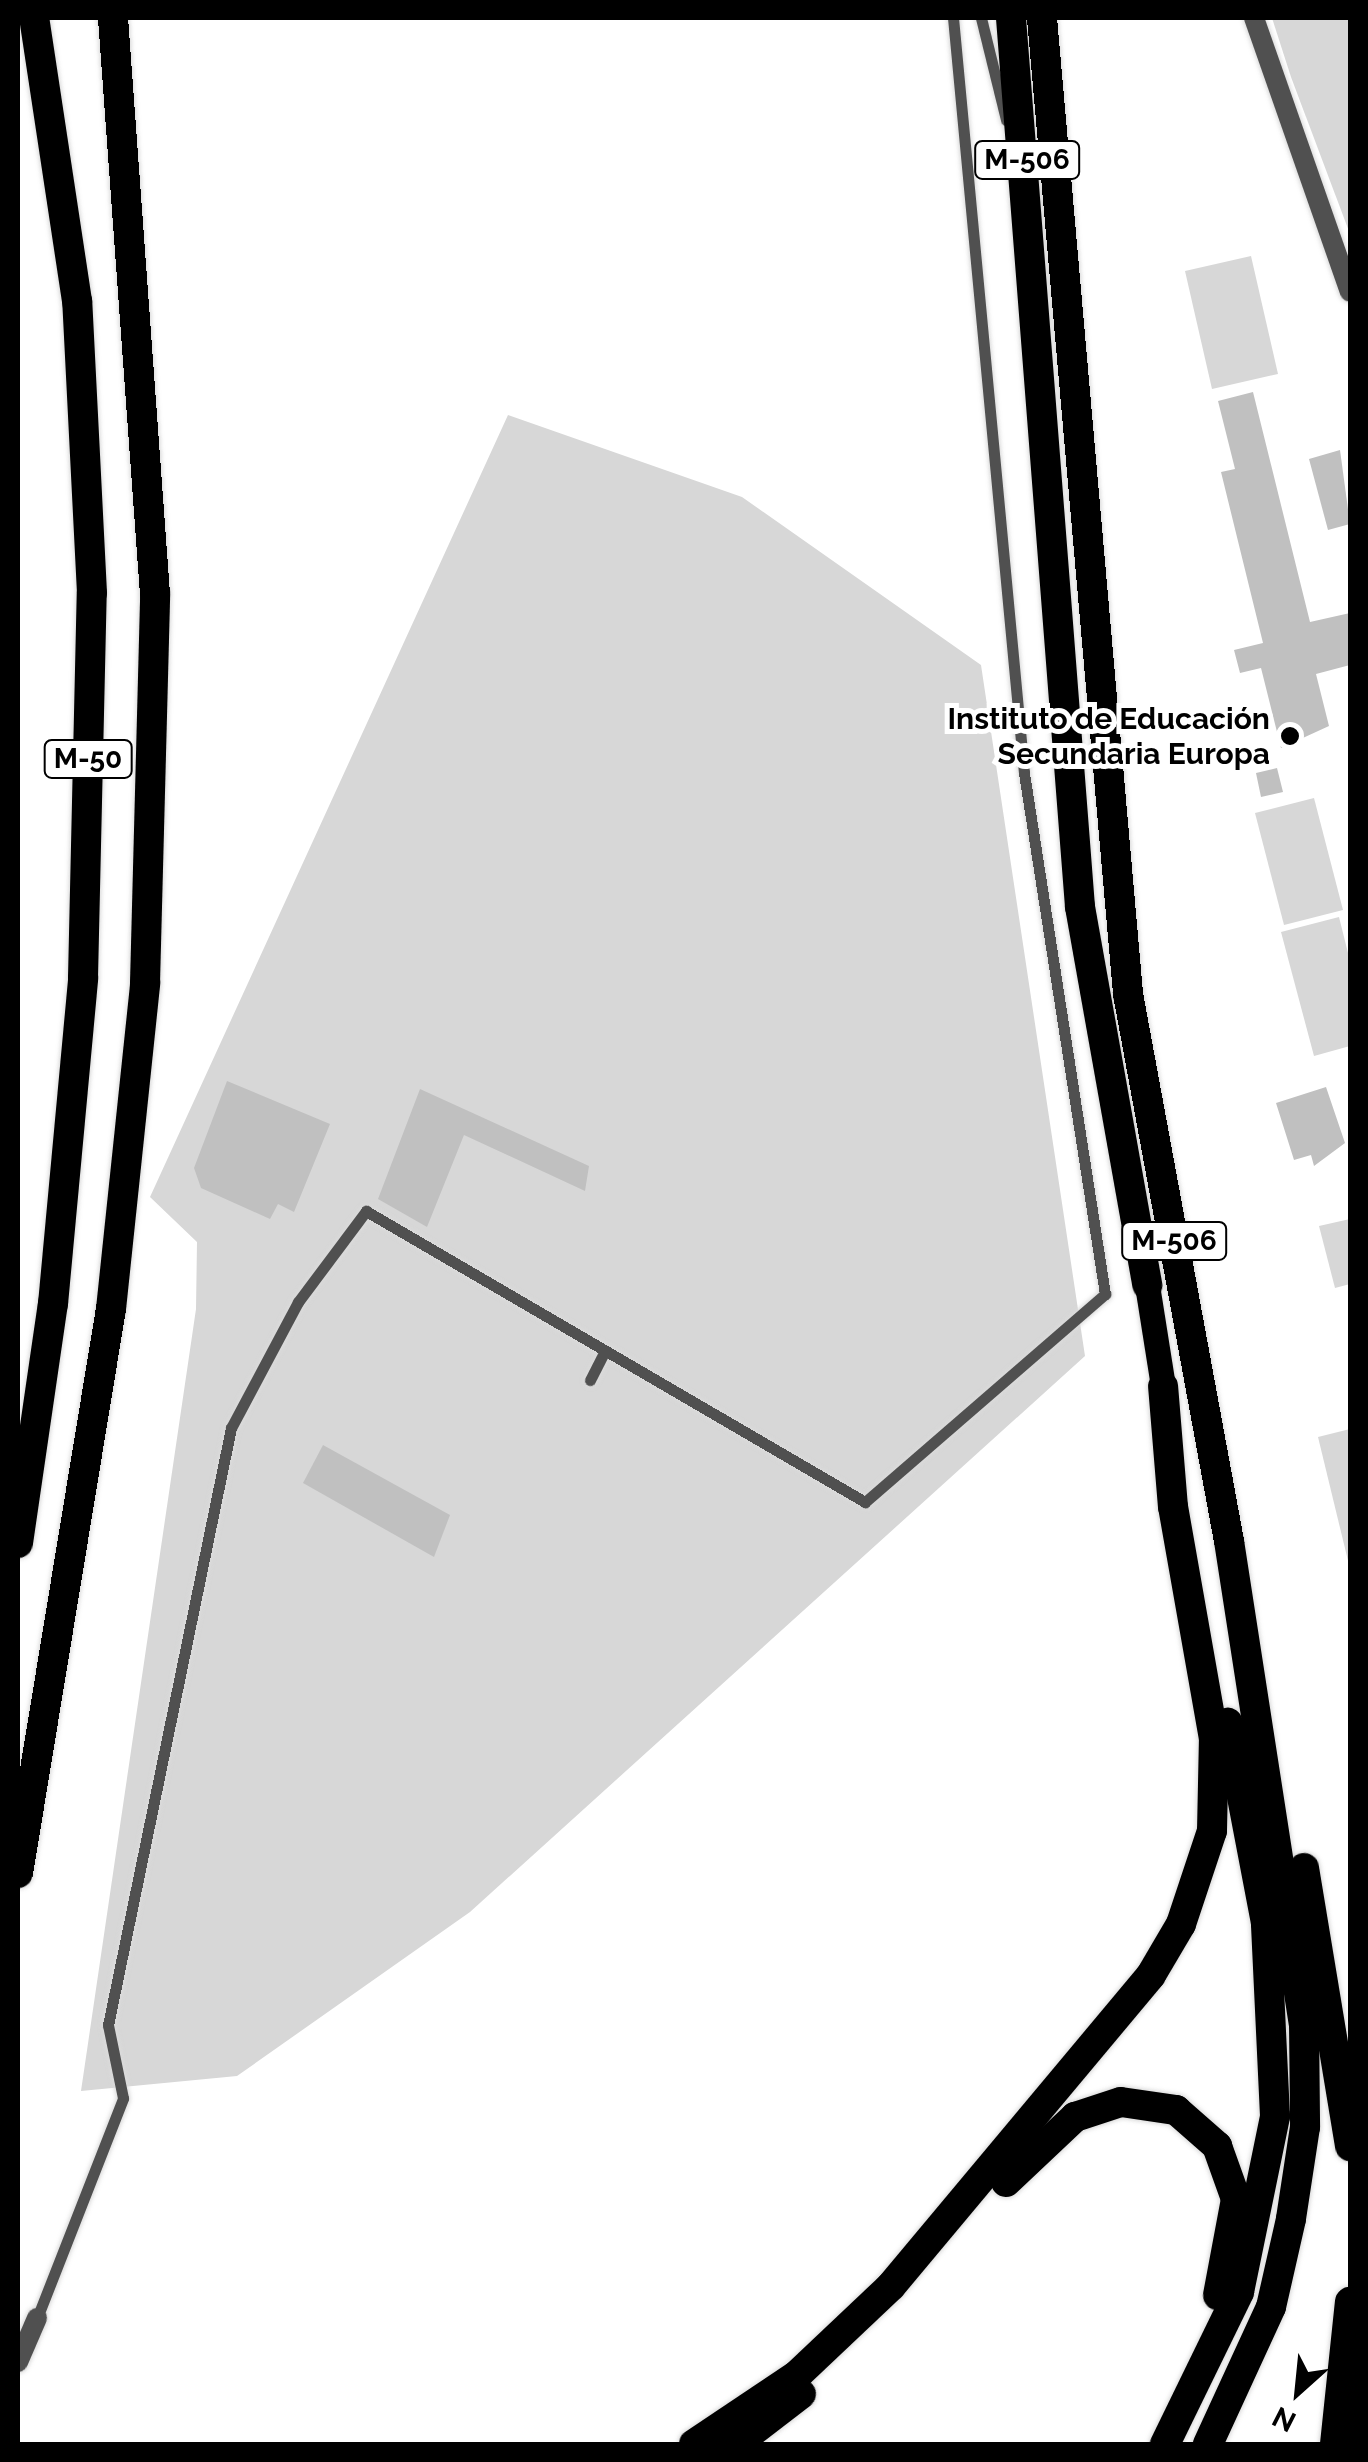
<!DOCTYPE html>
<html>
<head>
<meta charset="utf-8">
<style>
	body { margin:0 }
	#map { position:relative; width:1368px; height:2462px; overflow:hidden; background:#fff; font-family:Raleway,sans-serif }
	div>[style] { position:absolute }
	.green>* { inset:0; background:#d7d7d7 }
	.building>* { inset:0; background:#c0c0c0 }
	.roads { filter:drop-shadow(0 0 2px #dbdbdb) drop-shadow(0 0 2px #dbdbdb) }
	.lane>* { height:11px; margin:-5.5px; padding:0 5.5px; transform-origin:5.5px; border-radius:5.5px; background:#505050 }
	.street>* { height:20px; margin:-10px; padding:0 10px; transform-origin:10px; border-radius:10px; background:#505050 }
	.primary>* { height:25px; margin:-12.5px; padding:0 12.5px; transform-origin:12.5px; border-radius:12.5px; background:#000 }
	.highway>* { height:30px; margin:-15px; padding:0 15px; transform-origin:15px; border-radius:15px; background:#000 }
	.dots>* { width:28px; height:28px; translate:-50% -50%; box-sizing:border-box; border:5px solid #fff; border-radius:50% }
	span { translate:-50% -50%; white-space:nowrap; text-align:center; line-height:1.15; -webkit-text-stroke:10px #fff; paint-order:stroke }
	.shield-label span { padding:2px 8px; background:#fff; border:2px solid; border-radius:8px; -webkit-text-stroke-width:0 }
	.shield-label { font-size:28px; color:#000; font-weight:700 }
	.poi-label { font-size:30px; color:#000; font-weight:700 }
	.right { translate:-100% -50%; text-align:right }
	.frame { position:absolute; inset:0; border:20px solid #000; pointer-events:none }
	.north { position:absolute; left:1248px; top:2342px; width:100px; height:100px; -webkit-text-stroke:8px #fff; paint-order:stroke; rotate:207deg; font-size:28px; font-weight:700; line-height:40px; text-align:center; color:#000 }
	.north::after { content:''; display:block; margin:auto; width:35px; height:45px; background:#000; clip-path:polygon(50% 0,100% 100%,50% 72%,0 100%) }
</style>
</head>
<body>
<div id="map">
	<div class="green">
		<i style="clip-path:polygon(1272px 18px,1350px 18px,1350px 234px,1291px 77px)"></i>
		<i style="clip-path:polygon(1251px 256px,1278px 374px,1212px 389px,1185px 271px)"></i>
		<i style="clip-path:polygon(508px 415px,742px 497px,981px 665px,1085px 1356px,470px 1912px,237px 2076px,81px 2091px,196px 1309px,197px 1242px,150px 1197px)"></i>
		<i style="clip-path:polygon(1314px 798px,1343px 910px,1284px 925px,1255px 813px)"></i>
		<i style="clip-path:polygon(1339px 917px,1350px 961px,1350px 1046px,1314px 1056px,1281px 932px)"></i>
		<i style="clip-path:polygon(1350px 1219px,1350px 1284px,1335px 1288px,1319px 1226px)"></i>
		<i style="clip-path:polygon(1350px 1429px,1350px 1569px,1318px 1437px)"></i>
	</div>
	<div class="building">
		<i style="clip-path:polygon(1253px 392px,1310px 622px,1350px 613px,1350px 665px,1316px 674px,1329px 726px,1281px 748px,1261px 668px,1240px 673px,1234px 650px,1263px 643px,1221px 472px,1235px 469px,1218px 401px)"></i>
		<i style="clip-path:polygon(1340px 450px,1350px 524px,1328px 530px,1309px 459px)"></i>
		<i style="clip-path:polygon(1277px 768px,1283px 792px,1261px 797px,1256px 773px)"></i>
		<i style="clip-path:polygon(227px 1081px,330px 1124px,294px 1212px,278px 1204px,270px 1219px,201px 1188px,194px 1168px)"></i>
		<i style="clip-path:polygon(1326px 1087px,1345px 1143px,1314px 1166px,1311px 1155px,1294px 1160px,1276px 1103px)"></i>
		<i style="clip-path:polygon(420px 1089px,589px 1166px,585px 1191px,464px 1135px,427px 1227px,378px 1199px)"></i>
		<i style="clip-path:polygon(323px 1445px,450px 1515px,434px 1557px,303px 1483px)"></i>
	</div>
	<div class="roads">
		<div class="lane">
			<i style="left:981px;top:18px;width:105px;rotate:76.2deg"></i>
			<i style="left:590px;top:1380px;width:33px;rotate:-63deg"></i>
			<i style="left:37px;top:2318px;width:236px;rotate:-68.6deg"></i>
			<i style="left:123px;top:2098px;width:75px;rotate:-101.6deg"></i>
			<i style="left:108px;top:2025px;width:610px;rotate:-78.36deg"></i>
			<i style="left:231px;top:1428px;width:143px;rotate:-62deg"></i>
			<i style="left:298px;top:1302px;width:114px;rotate:-53.2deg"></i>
			<i style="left:366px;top:1211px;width:578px;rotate:30.25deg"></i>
			<i style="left:865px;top:1502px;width:318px;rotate:-40.9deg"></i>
			<i style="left:1105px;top:1294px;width:527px;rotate:-98.84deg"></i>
			<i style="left:1024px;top:773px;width:758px;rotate:-95.37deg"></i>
		</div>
		<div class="street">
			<i style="left:1254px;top:18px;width:290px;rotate:70.7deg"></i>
			<i style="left:18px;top:2362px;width:48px;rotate:-66.6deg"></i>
		</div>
		<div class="primary">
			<i style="left:1147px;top:1285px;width:102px;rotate:81deg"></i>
		</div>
		<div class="highway">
			<i style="left:1011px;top:18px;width:892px;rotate:85.56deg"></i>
			<i style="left:1080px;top:907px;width:384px;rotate:79.9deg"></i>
			<i style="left:1042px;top:18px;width:980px;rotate:84.96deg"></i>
			<i style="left:1128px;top:994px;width:556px;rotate:79.54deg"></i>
			<i style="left:1229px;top:1541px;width:488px;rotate:81.2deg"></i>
			<i style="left:1304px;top:2023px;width:104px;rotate:89.4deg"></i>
			<i style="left:1305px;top:2127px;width:93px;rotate:98.7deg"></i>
			<i style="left:1291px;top:2219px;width:90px;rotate:102.8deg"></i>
			<i style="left:1271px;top:2307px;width:151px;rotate:114.7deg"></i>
			<i style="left:18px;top:1543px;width:242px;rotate:-81.7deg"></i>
			<i style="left:53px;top:1304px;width:327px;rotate:-84.7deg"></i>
			<i style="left:83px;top:978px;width:385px;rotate:-88.7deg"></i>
			<i style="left:92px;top:593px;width:292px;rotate:-92.9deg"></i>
			<i style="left:77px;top:301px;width:286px;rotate:-98.6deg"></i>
			<i style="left:1304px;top:1868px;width:282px;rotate:80.6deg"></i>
			<i style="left:18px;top:1873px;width:572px;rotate:-80.64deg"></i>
			<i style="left:111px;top:1309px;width:328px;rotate:-84deg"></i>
			<i style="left:145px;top:983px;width:389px;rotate:-88.5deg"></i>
			<i style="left:155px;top:594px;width:578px;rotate:-94.17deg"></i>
			<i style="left:1006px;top:2182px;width:95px;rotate:-43.3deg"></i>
			<i style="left:1075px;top:2117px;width:48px;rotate:-18.1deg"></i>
			<i style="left:1121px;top:2102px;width:56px;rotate:8.3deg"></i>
			<i style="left:1176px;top:2110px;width:55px;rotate:41.3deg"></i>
			<i style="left:1217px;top:2146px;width:56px;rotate:70.3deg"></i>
			<i style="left:1236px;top:2199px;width:98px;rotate:100.6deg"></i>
			<i style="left:694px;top:2444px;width:124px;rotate:-33.8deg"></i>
			<i style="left:797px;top:2375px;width:129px;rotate:-43.4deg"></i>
			<i style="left:891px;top:2286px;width:405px;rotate:-50.1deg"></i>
			<i style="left:1151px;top:1975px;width:59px;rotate:-59.5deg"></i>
			<i style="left:1181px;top:1924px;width:98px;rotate:-71.6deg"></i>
			<i style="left:1212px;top:1831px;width:92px;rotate:-88.8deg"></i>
			<i style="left:1214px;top:1739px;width:236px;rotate:-100deg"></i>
			<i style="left:1173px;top:1507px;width:121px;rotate:-94.7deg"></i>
			<i style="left:736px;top:2444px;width:82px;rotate:-37.6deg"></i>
			<i style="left:1165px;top:2444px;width:169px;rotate:-64deg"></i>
			<i style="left:1239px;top:2292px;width:180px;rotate:-78.4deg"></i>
			<i style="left:1275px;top:2116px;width:193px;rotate:-92.7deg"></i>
			<i style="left:1266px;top:1923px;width:204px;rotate:-100.8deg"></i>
			<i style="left:1335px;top:2444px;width:143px;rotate:-84deg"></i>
		</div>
	</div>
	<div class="dots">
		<i style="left:1290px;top:736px;background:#000"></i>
	</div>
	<div class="shield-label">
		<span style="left:1027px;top:160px">M-506</span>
		<span style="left:88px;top:759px">M-50</span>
		<span style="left:1174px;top:1241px">M-506</span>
	</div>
	<div class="poi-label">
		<span class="right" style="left:1270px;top:736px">Instituto de Educación<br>Secundaria Europa</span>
	</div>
	<div class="frame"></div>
	<div class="north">N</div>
</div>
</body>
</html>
